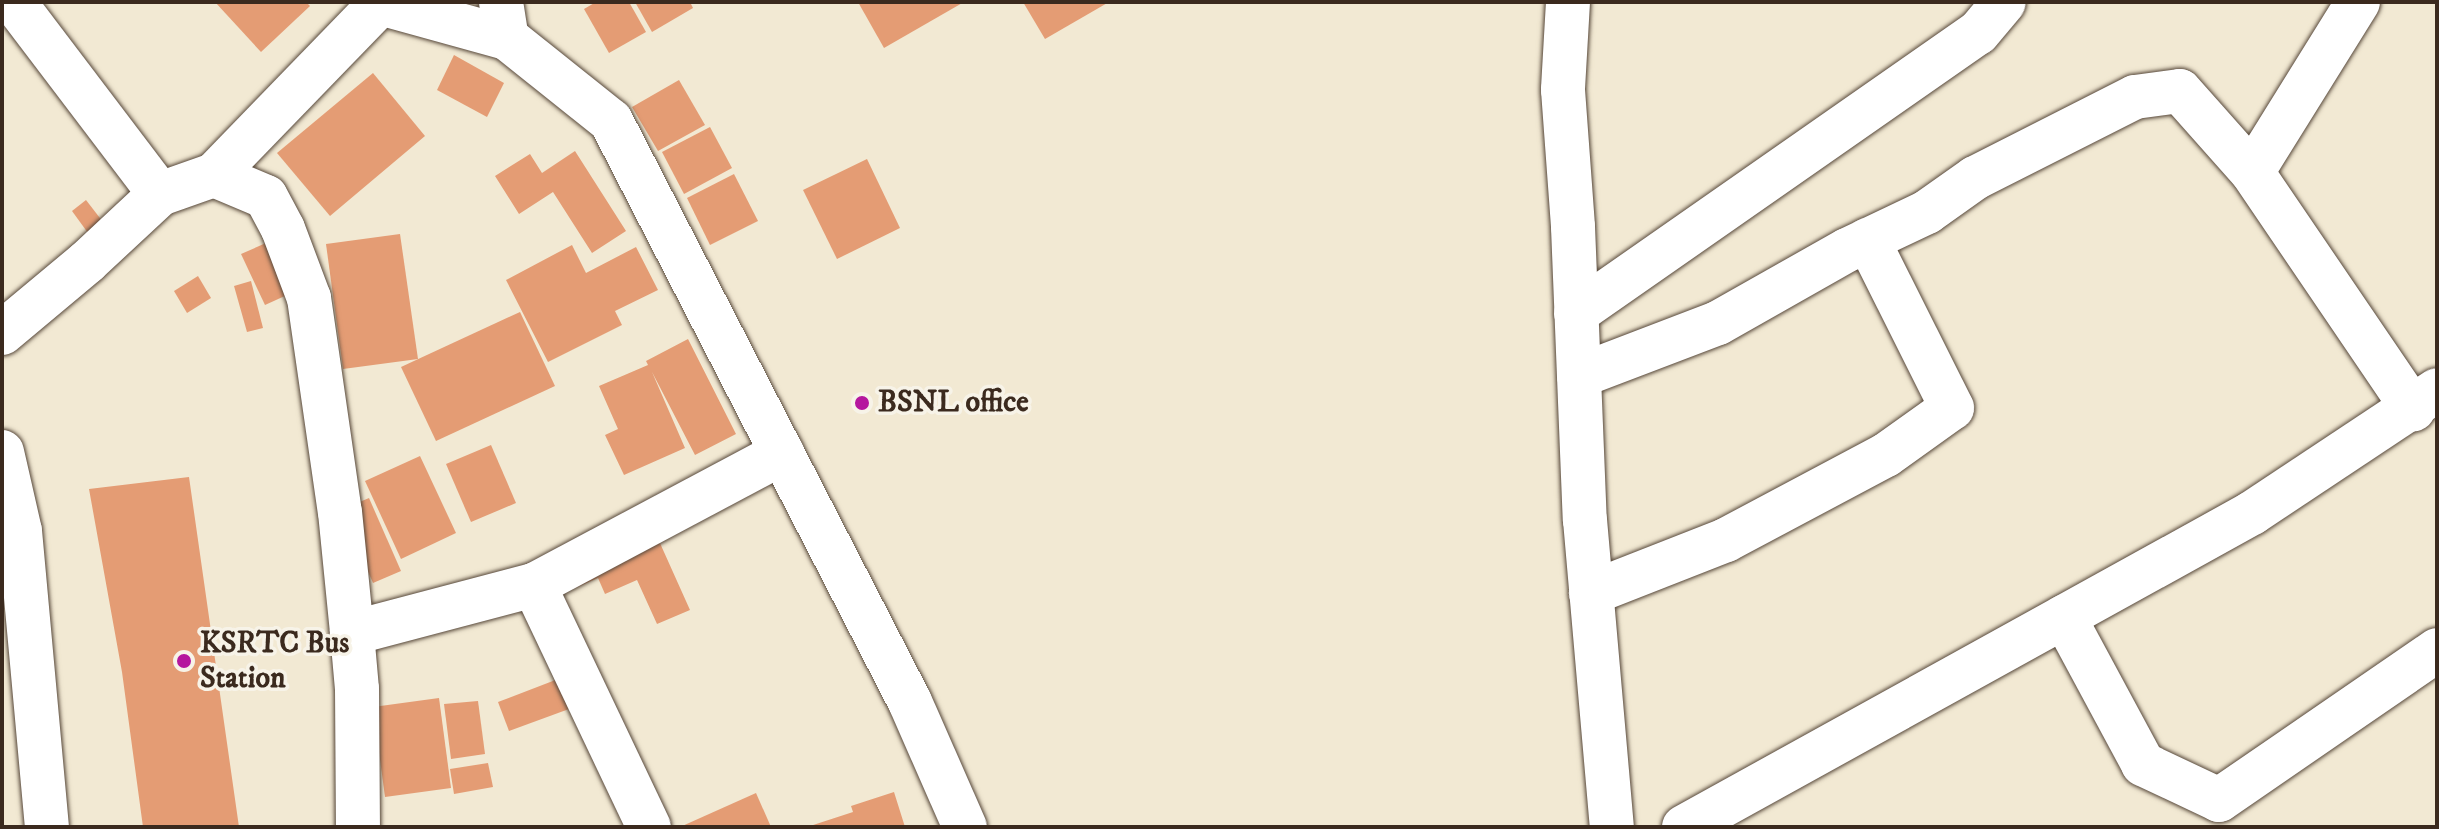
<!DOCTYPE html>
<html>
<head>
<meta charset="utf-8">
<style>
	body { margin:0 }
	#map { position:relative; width:2439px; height:829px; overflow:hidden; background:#f2e9d3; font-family:"IM FELL DW Pica",serif }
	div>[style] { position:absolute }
	.building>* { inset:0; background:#e49c74 }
	.roads { filter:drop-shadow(0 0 2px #564739) drop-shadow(0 0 2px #564739) }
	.minor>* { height:44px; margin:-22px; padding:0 22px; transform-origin:22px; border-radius:22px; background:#fff }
	.major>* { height:44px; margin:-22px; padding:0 22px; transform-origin:22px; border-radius:22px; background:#fff }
	.dots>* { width:22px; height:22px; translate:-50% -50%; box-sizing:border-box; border:4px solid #f7f3e8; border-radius:50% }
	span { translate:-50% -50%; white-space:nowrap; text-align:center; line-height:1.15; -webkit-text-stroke:7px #f7f3e8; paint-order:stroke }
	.poi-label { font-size:30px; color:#3b2a1e; font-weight:700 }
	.left { translate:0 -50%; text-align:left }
	.frame { position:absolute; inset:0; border:4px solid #3b2a1e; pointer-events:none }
</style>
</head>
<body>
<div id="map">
	<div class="building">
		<i style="clip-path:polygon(215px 2px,306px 2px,310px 6px,261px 52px)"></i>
		<i style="clip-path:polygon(596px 2px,629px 2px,646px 32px,609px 53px,584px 9px)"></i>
		<i style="clip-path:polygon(635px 2px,690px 2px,693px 8px,652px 32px)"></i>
		<i style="clip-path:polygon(858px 2px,964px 2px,884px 48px)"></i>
		<i style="clip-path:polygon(1023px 2px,1109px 2px,1045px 39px)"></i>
		<i style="clip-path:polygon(454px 55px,504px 83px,487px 117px,437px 90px)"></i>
		<i style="clip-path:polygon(373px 73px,425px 136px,330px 216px,277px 153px)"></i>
		<i style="clip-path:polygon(679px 80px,705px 125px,658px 151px,632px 107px)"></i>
		<i style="clip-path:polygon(710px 127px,732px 168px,684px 194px,662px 152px)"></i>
		<i style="clip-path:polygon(575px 151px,626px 231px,592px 253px,553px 192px,519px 214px,495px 176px,530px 154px,542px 173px)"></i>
		<i style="clip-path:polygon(867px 159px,900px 228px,837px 259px,803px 190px)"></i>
		<i style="clip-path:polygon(734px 174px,758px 221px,710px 245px,687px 198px)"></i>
		<i style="clip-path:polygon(86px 200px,103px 222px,88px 233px,72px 211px)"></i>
		<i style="clip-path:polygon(400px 234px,418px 359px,343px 369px,326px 244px)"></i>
		<i style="clip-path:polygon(275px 239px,298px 290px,265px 305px,241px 254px)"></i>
		<i style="clip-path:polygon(572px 245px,586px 273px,636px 247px,658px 290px,615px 311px,622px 325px,548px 362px,506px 280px)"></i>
		<i style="clip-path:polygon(198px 276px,211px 298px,187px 313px,174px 291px)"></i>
		<i style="clip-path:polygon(251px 281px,263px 328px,247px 332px,234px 286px)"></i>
		<i style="clip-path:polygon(520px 312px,555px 386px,436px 441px,401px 367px)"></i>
		<i style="clip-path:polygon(688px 339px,736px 434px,695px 455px,652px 372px,685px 448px,624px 475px,605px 435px,618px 429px,599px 386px,648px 365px,646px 361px)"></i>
		<i style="clip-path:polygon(491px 445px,516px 503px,471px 522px,446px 464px)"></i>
		<i style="clip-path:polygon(420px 456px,456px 533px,401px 559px,365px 481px)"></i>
		<i style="clip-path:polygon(189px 477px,239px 827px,143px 827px,122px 672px,89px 489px)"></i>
		<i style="clip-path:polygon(369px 498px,401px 571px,373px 583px,341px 510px)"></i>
		<i style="clip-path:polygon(655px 532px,690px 610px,657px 624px,637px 580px,605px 594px,598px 578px,573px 589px)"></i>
		<i style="clip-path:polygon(558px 679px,569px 709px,509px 731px,498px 702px)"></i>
		<i style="clip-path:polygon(439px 698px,451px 788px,385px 797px,373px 707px)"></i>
		<i style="clip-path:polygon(478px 701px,485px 754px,451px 759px,444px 704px)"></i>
		<i style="clip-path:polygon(488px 763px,493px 787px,454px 794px,450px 769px)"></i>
		<i style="clip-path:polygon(894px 792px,905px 827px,807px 827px,853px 812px,851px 806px)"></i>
		<i style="clip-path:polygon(756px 793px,771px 827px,680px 827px)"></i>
	</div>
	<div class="roads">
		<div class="minor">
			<i style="left:14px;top:2px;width:241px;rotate:52.8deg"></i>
			<i style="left:501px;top:2px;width:36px;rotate:81deg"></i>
			<i style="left:2358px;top:2px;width:200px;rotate:121.9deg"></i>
			<i style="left:2252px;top:172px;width:287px;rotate:55.8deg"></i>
			<i style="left:214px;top:175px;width:56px;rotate:22.9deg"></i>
			<i style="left:266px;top:197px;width:36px;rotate:62deg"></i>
			<i style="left:283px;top:229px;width:74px;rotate:69.4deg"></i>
			<i style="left:309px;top:298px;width:216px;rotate:81.8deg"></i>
			<i style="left:340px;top:512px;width:122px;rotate:84.3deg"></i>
			<i style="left:352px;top:633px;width:56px;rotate:84.9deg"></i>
			<i style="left:357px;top:689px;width:138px;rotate:89.6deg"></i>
			<i style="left:1576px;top:313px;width:490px;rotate:-34.9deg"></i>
			<i style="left:1978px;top:33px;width:40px;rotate:-50deg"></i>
			<i style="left:2px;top:333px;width:111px;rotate:-39.9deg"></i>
			<i style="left:87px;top:262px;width:100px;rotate:-43deg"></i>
			<i style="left:160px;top:194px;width:57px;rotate:-19.4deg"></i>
			<i style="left:214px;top:175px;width:237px;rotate:-45.9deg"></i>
			<i style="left:1579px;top:376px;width:149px;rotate:-20.9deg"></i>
			<i style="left:1718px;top:323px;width:148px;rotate:-29.5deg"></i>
			<i style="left:1847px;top:250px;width:89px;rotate:-25.4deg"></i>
			<i style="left:1927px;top:212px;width:59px;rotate:-35.3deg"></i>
			<i style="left:1975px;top:178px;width:179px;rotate:-26.9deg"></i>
			<i style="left:2135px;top:97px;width:45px;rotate:-7.6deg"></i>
			<i style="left:2180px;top:91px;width:108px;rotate:48.4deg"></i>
			<i style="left:534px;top:585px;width:268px;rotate:64.6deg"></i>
			<i style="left:1591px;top:593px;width:145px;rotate:-21.4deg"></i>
			<i style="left:1726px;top:540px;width:181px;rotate:-28deg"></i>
			<i style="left:1886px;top:455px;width:81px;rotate:-35.5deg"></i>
			<i style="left:1952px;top:408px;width:188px;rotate:-116.6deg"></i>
			<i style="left:2064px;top:617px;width:167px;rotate:61.7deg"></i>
			<i style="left:2143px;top:764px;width:84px;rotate:25.3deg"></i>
			<i style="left:2219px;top:800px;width:265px;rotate:-34.5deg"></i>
			<i style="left:352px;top:633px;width:188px;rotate:-14.8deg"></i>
			<i style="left:534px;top:585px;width:281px;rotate:-28deg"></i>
			<i style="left:1684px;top:827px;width:649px;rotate:-28.93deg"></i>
			<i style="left:2252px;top:513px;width:222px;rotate:-33.6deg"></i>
		</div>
		<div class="major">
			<i style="left:376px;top:2px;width:136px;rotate:15.4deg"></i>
			<i style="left:507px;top:38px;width:133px;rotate:38.6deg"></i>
			<i style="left:611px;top:121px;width:653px;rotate:62.77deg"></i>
			<i style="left:910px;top:702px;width:137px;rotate:66.3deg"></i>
			<i style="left:1568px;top:2px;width:88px;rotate:93.3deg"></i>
			<i style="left:1563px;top:90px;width:137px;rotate:85.8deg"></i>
			<i style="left:1573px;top:227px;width:293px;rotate:87.7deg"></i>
			<i style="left:1585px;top:520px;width:308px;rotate:85deg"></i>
			<i style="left:2px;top:452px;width:81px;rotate:77.2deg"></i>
			<i style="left:20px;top:531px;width:297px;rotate:84.8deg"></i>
		</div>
	</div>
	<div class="dots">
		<i style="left:862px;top:403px;background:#b5179e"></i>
		<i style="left:184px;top:661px;background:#b5179e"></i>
	</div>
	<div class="poi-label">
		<span class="left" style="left:878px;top:403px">BSNL office</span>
		<span class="left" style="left:200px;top:661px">KSRTC Bus<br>Station</span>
	</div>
	<div class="frame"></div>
</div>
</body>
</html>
